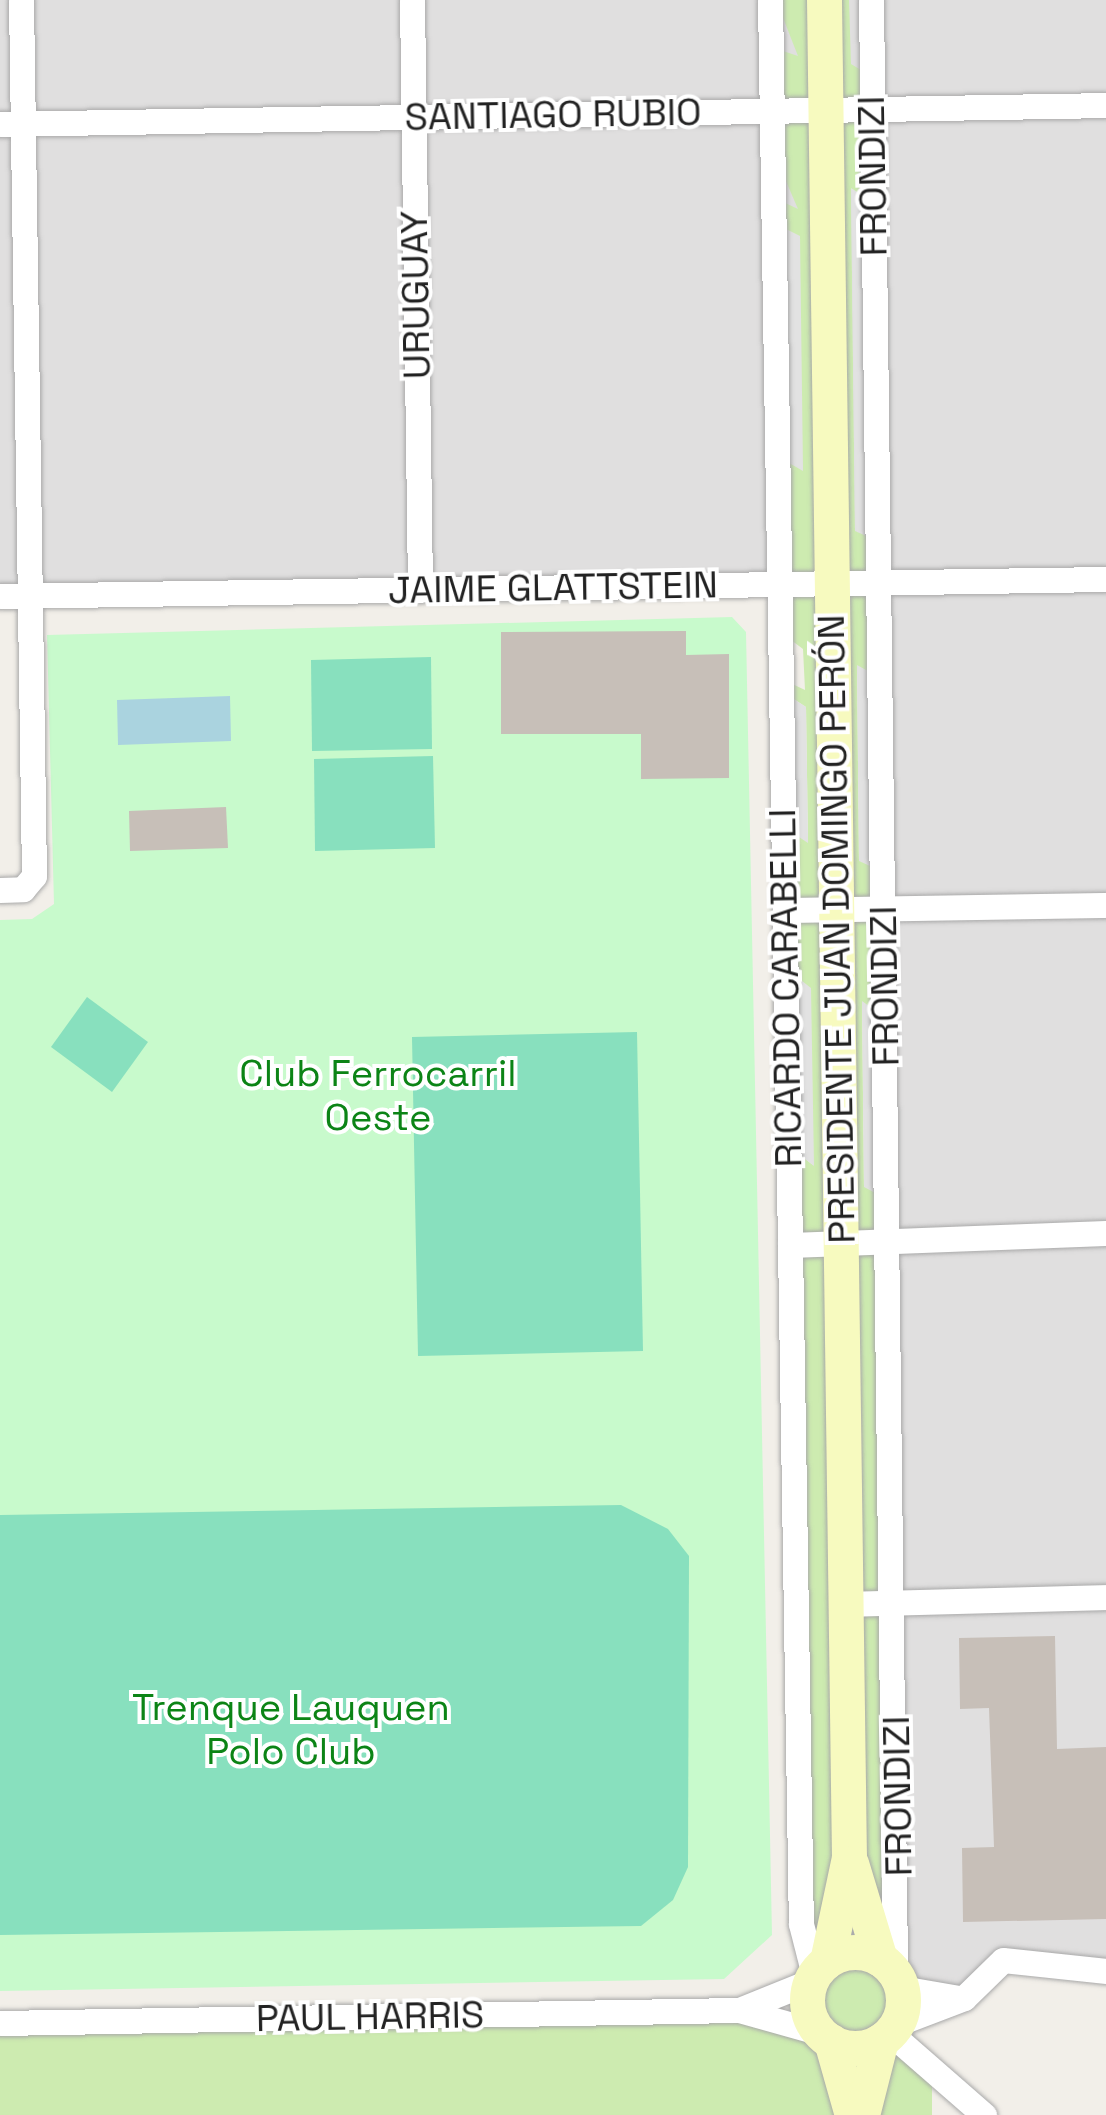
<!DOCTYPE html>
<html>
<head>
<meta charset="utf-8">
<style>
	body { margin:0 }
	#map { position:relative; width:1106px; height:2115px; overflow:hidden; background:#f2efe9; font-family:"Space Grotesk",sans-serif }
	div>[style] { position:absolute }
	.residential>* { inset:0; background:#e0dfdf }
	.grass>* { inset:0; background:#cdebb0 }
	.round { border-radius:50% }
	.park>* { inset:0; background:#c8facc }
	.pitch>* { inset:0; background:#88e0be }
	.parking>* { inset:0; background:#e2e2e2 }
	.water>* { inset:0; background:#aad3df }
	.building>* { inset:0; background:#c7bfb8 }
	.roads { filter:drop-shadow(0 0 2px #a9a9a9) drop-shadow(0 0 2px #a9a9a9) }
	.minor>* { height:25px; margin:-12.5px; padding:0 12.5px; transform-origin:12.5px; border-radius:12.5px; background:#fff }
	.secondary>* { height:35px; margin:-17.5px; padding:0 17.5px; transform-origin:17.5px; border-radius:17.5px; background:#f7fabf }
	.secondary>.ring { margin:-17.5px; padding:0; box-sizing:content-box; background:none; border:35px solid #f7fabf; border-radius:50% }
	span { translate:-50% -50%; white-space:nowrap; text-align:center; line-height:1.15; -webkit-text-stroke:8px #fff; paint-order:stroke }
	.street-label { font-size:38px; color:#222 }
	.park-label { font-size:38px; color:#0c8416 }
</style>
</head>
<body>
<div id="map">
	<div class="residential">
		<i style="clip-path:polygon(0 0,1106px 0,1106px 1971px,1003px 1960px,964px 1998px,901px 1988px,879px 583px,0 596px)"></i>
	</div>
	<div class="grass">
		<i style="clip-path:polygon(776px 0,814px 0,840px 1856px,822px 1934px,808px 1930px,795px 1151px,813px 1165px,793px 974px,790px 831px,808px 842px,806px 707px,789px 696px,788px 682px,805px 690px,803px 649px,787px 637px,784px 460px,803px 470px,779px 200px,798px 209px,779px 165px,777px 49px,798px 56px)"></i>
		<i style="clip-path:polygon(833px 0,849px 0,851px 64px,866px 73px,868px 199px,851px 190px,855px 530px,873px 539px,875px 675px,857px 666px,859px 860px,879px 870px,880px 1014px,862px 1002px,864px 1186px,883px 1197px,894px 1922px,880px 1922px,859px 1855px)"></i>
		<i class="round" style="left:817px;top:1961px;width:76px;height:76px"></i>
		<i style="clip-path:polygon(744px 2017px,821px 2046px,838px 2115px,0 2115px,0 2033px)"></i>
		<i style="clip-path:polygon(891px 2044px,932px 2080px,932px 2115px,871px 2115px)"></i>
	</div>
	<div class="park">
		<i style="clip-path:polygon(732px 617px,746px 632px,772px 1935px,724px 1979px,0 1991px,0 920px,32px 919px,54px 904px,47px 635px)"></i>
	</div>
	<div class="pitch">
		<i style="clip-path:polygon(431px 657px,432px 749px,312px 751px,311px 660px)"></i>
		<i style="clip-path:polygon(433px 756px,435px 848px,315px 851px,314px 759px)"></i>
		<i style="clip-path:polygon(87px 997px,148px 1042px,112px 1092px,51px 1047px)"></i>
		<i style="clip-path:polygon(637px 1032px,643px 1351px,418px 1356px,412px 1037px)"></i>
		<i style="clip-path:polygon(621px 1505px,668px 1529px,689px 1556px,688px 1867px,673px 1900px,641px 1926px,0 1935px,0 1515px)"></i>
	</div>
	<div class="parking">
		<i style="clip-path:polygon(851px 188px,868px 199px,873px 539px,855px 531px)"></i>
		<i style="clip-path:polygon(780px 226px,800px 236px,803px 471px,784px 460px)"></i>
		<i style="clip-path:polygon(857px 665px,875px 675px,879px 870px,859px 861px)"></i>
		<i style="clip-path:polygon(789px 696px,806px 707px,808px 843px,790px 831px)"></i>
		<i style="clip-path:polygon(793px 974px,811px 988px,814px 1166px,795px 1151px)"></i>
		<i style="clip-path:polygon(862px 1001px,880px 1014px,883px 1197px,864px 1187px)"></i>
	</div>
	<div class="water">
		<i style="clip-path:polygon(230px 696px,231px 741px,118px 745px,117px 700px)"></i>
	</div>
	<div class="building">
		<i style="clip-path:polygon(686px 631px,686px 655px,729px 654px,729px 778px,641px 779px,641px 734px,501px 734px,501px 632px)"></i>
		<i style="clip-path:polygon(226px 807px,228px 848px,130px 851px,129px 811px)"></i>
		<i style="clip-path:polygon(1055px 1636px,1057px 1749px,1106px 1747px,1106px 1919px,963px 1922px,962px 1848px,994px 1847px,989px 1708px,960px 1709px,959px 1638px)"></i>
	</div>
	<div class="roads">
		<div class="minor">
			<i style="left:412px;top:0;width:590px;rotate:89.22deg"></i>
			<i style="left:770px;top:0;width:1924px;rotate:89.08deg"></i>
			<i style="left:801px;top:1924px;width:53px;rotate:75.7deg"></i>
			<i style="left:871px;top:0;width:1972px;rotate:89.3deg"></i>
			<i style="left:0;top:124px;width:1106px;rotate:-0.98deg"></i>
			<i style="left:0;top:596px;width:1106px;rotate:-0.88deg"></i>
			<i style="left:0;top:890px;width:23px;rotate:-2deg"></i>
			<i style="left:23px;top:889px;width:17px;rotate:-50deg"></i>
			<i style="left:34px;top:876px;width:876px;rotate:-90.85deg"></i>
			<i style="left:785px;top:910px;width:321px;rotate:-0.9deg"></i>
			<i style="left:790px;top:1245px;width:316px;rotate:-2.2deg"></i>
			<i style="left:846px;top:1604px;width:260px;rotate:-1.5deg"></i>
			<i style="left:901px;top:1988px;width:59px;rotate:9.8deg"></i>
			<i style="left:739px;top:2010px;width:78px;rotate:-21.9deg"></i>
			<i style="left:0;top:2023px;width:739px;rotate:-1.01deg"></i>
			<i style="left:739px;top:2010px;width:85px;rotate:15.7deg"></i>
			<i style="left:896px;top:2024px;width:73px;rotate:-20.9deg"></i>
			<i style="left:964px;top:1998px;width:54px;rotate:-44.3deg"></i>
			<i style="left:1003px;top:1960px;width:104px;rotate:6.1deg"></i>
			<i style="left:890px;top:2033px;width:125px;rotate:41.1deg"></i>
		</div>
		<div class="secondary">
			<i style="left:824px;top:0;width:1857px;rotate:89.23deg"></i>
			<i style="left:849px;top:1857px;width:106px;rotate:101.9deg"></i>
			<i style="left:851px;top:1863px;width:100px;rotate:73.2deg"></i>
			<i class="ring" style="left:807px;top:1952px;width:61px;height:61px"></i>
			<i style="left:831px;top:2041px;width:77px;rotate:74.2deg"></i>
			<i style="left:862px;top:2115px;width:77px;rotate:-75.8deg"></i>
		</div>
	</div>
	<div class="street-label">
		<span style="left:553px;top:115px;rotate:-1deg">SANTIAGO RUBIO</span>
		<span style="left:873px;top:176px;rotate:-91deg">FRONDIZI</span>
		<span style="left:416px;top:295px;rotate:-91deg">URUGUAY</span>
		<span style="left:553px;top:588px;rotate:-1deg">JAIME GLATTSTEIN</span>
		<span style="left:837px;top:929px;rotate:-91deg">PRESIDENTE JUAN DOMINGO PERÓN</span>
		<span style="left:885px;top:986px;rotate:-91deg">FRONDIZI</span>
		<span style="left:786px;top:988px;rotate:-91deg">RICARDO CARABELLI</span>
		<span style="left:898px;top:1796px;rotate:-91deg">FRONDIZI</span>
		<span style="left:370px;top:2017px;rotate:-1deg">PAUL HARRIS</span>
	</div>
	<div class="park-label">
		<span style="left:378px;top:1096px">Club Ferrocarril<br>Oeste</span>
		<span style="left:291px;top:1730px">Trenque Lauquen<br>Polo Club</span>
	</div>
</div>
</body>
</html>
